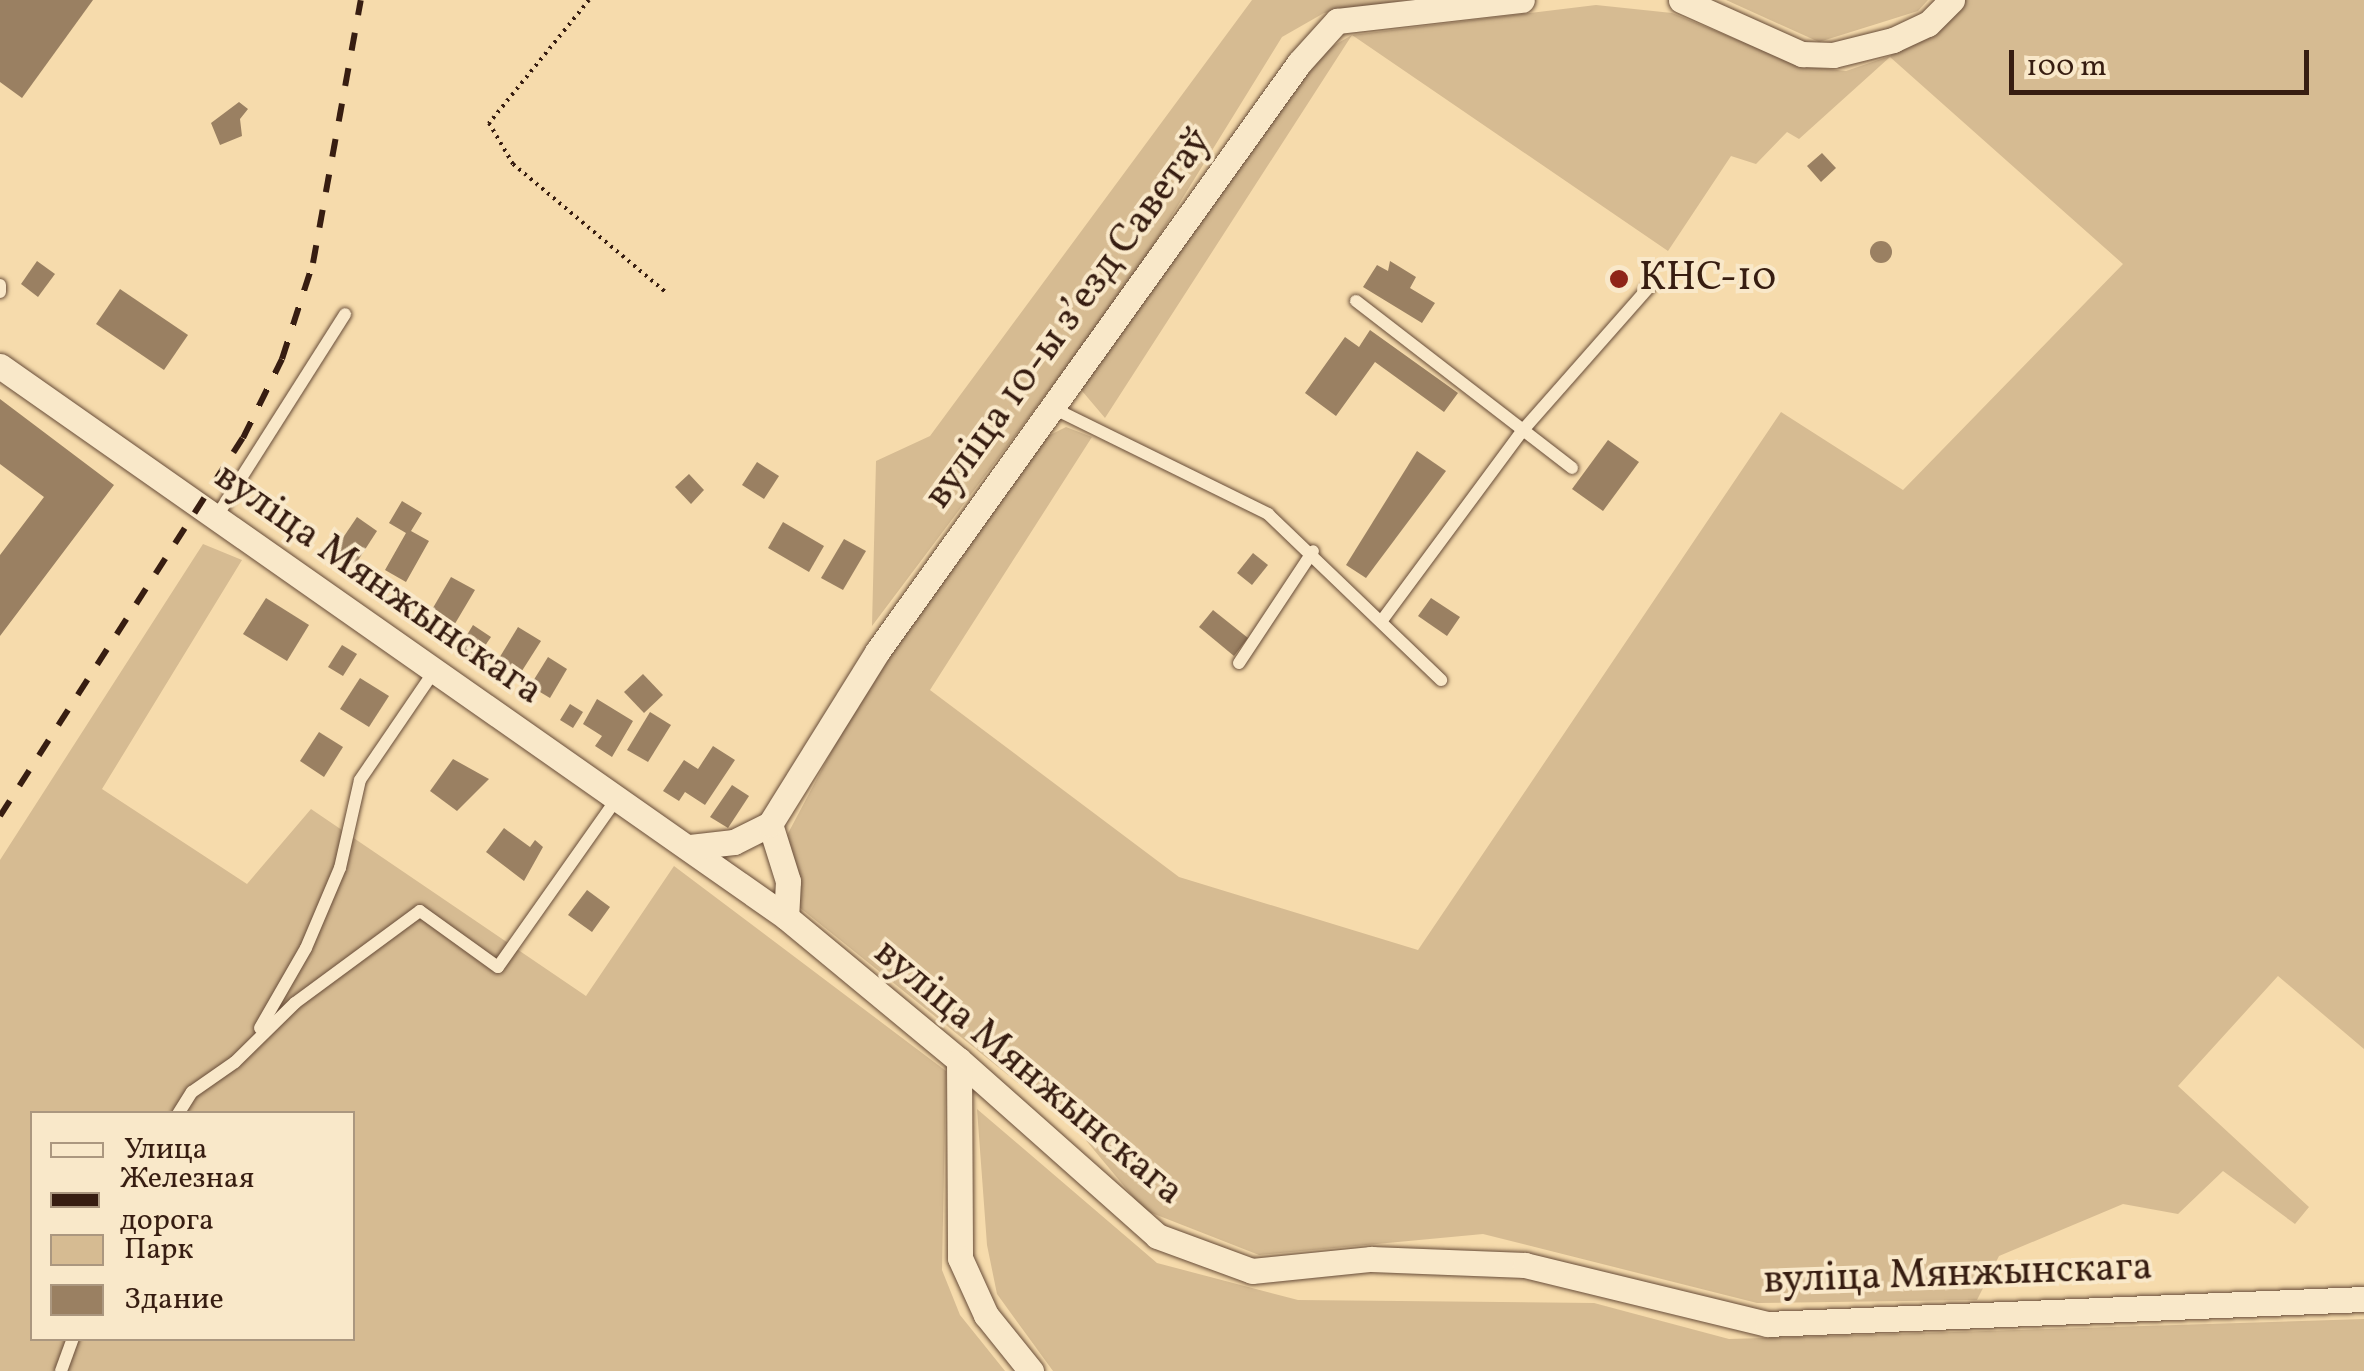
<!DOCTYPE html>
<html>
<head>
<meta charset="utf-8">
<style>
	body { margin:0 }
	#map { position:relative; width:2364px; height:1371px; overflow:hidden; background:#f6dbac; font-family:Vollkorn,serif }
	div>[style] { position:absolute }
	.green>* { inset:0; background:#d6bb92 }
	.building>* { inset:0; background:#9a8062 }
	.round { border-radius:50% }
	.path>* { height:4px; margin-top:-2px; transform-origin:0; background:repeating-linear-gradient(90deg,#371d11 0 2.5px,transparent 0 7.5px) }
	.roads { filter:drop-shadow(0 0 2px #674c38) drop-shadow(0 0 2px #674c38) }
	.service>* { height:12px; margin:-6px; padding:0 6px; transform-origin:6px; border-radius:6px; background:#f9e8c9 }
	.minor>* { height:25px; margin:-12.5px; padding:0 12.5px; transform-origin:12.5px; border-radius:12.5px; background:#f9e8c9 }
	.rail>* { height:6px; margin-top:-3px; transform-origin:0; background:repeating-linear-gradient(90deg,#371d11 0 18px,transparent 0 36px) }
	.dots>* { width:28px; height:28px; translate:-50% -50%; box-sizing:border-box; border:5px solid #f9e8c9; border-radius:50% }
	span { translate:-50% -50%; white-space:nowrap; text-align:center; line-height:1.15; -webkit-text-stroke:8px #f9e8c9; paint-order:stroke }
	.poi-label { font-size:40px; color:#371d11 }
	.left { translate:0 -50%; text-align:left }
	.street-label { font-size:40px; color:#371d11 }
	.legend { position:absolute; left:30px; top:1111px; width:325px; height:230px; box-sizing:border-box; background:#f9e8c9; border:2px solid #ab977f; margin:0; padding:12px 18px; list-style:none; font-size:30px; color:#371d11 }
	.legend li { display:flex; align-items:center; gap:20px; height:50px }
	.legend b { width:50px; border:2px solid #ab977f }
	.scale { position:absolute; left:2009px; top:50px; width:300px; height:45px; box-sizing:border-box; border:5px solid #371d11; border-top:0; padding-left:12px; font-size:30px; line-height:35px; white-space:nowrap; color:#371d11; -webkit-text-stroke:8px #f9e8c9; paint-order:stroke }
</style>
</head>
<body>
<div id="map">
	<div class="green">
		<i style="clip-path:polygon(1252px 0,1406px 0,1324px 13px,1282px 37px,1132px 280px,872px 626px,876px 461px,930px 436px)"></i>
		<i style="clip-path:polygon(1726px 0,1928px 0,1918px 11px,1819px 42px)"></i>
		<i style="clip-path:polygon(1962px 0,2364px 0,2364px 1049px,2278px 976px,2178px 1086px,2309px 1207px,2295px 1224px,2223px 1171px,2178px 1214px,2123px 1204px,1999px 1256px,1977px 1300px,1757px 1303px,1483px 1234px,1259px 1255px,1144px 1210px,1079px 1132px,799px 907px,785px 839px,880px 660px,1042px 439px,1066px 427px,1092px 437px,930px 690px,1179px 877px,1418px 950px,1781px 412px,1903px 490px,2123px 264px,1890px 57px,1799px 139px,1787px 132px,1756px 164px,1731px 156px,1668px 251px,1352px 35px,1105px 418px,1077px 385px,1319px 54px,1352px 35px,1596px 5px,1672px 13px,1801px 66px,1846px 71px,1890px 56px)"></i>
		<i style="clip-path:polygon(evenodd,203px 544px,242px 560px,102px 789px,247px 884px,311px 809px,586px 996px,674px 866px,946px 1071px,942px 1270px,960px 1315px,1005px 1371px,0 1371px,0 860px,203px 544px,32px 1114px,352px 1114px,352px 1338px,32px 1338px,32px 1114px)"></i>
		<i style="clip-path:polygon(977px 1109px,1157px 1263px,1298px 1300px,1594px 1303px,1729px 1339px,2364px 1319px,2364px 1371px,1053px 1371px,997px 1294px,987px 1245px)"></i>
	</div>
	<div class="building">
		<i style="clip-path:polygon(0 0,93px 0,22px 98px,0 82px)"></i>
		<i style="clip-path:polygon(239px 102px,248px 109px,240px 119px,242px 136px,220px 145px,211px 123px)"></i>
		<i style="clip-path:polygon(1822px 153px,1836px 168px,1821px 182px,1807px 166px)"></i>
		<i class="round" style="left:1870px;top:241px;width:22px;height:22px"></i>
		<i style="clip-path:polygon(37px 261px,55px 274px,38px 297px,21px 284px)"></i>
		<i style="clip-path:polygon(1390px 261px,1416px 277px,1410px 288px,1435px 303px,1422px 323px,1363px 287px,1377px 265px,1388px 271px)"></i>
		<i style="clip-path:polygon(120px 289px,188px 335px,164px 370px,96px 324px)"></i>
		<i style="clip-path:polygon(1370px 330px,1458px 393px,1444px 412px,1375px 362px,1336px 416px,1305px 393px,1345px 337px,1359px 347px)"></i>
		<i style="clip-path:polygon(0 399px,114px 485px,0 636px,0 555px,44px 497px,0 464px)"></i>
		<i style="clip-path:polygon(1608px 440px,1639px 462px,1603px 511px,1572px 489px)"></i>
		<i style="clip-path:polygon(1417px 451px,1446px 471px,1366px 578px,1346px 565px)"></i>
		<i style="clip-path:polygon(757px 462px,779px 476px,764px 499px,742px 485px)"></i>
		<i style="clip-path:polygon(689px 474px,704px 490px,691px 504px,675px 487px)"></i>
		<i style="clip-path:polygon(402px 501px,422px 513px,411px 531px,429px 541px,406px 582px,385px 570px,406px 533px,389px 523px)"></i>
		<i style="clip-path:polygon(357px 517px,377px 531px,355px 565px,334px 551px)"></i>
		<i style="clip-path:polygon(783px 522px,824px 546px,809px 572px,768px 548px)"></i>
		<i style="clip-path:polygon(844px 539px,866px 551px,843px 590px,821px 578px)"></i>
		<i style="clip-path:polygon(1253px 553px,1268px 565px,1252px 585px,1237px 573px)"></i>
		<i style="clip-path:polygon(451px 577px,475px 590px,453px 627px,430px 613px)"></i>
		<i style="clip-path:polygon(266px 598px,309px 625px,287px 661px,243px 634px)"></i>
		<i style="clip-path:polygon(1431px 598px,1460px 617px,1447px 636px,1418px 616px)"></i>
		<i style="clip-path:polygon(1213px 610px,1248px 638px,1234px 656px,1199px 627px)"></i>
		<i style="clip-path:polygon(473px 625px,491px 637px,476px 659px,459px 648px)"></i>
		<i style="clip-path:polygon(518px 627px,541px 641px,520px 674px,498px 660px)"></i>
		<i style="clip-path:polygon(342px 645px,357px 654px,343px 676px,328px 667px)"></i>
		<i style="clip-path:polygon(548px 657px,567px 669px,550px 698px,530px 686px)"></i>
		<i style="clip-path:polygon(643px 674px,663px 695px,644px 713px,624px 692px)"></i>
		<i style="clip-path:polygon(360px 678px,389px 696px,369px 727px,340px 709px)"></i>
		<i style="clip-path:polygon(597px 699px,633px 721px,612px 757px,595px 746px,602px 736px,583px 724px)"></i>
		<i style="clip-path:polygon(570px 704px,583px 712px,573px 728px,560px 720px)"></i>
		<i style="clip-path:polygon(650px 712px,671px 725px,648px 762px,627px 750px)"></i>
		<i style="clip-path:polygon(319px 732px,343px 747px,324px 777px,300px 761px)"></i>
		<i style="clip-path:polygon(713px 746px,735px 760px,705px 805px,685px 792px,679px 801px,663px 791px,684px 760px,698px 769px)"></i>
		<i style="clip-path:polygon(453px 759px,489px 779px,457px 811px,430px 791px)"></i>
		<i style="clip-path:polygon(732px 785px,749px 796px,728px 828px,710px 817px)"></i>
		<i style="clip-path:polygon(504px 828px,530px 847px,535px 840px,543px 847px,524px 881px,486px 852px)"></i>
		<i style="clip-path:polygon(587px 890px,610px 907px,592px 932px,568px 915px)"></i>
	</div>
	<div class="path">
		<i style="left:589px;top:0;width:159px;rotate:129.1deg"></i>
		<i style="left:489px;top:123px;width:48px;rotate:59.7deg"></i>
		<i style="left:513px;top:164px;width:201px;rotate:40deg"></i>
	</div>
	<div class="roads">
		<div class="service">
			<i style="left:0;top:285px;width:7px;rotate:90deg"></i>
			<i style="left:1356px;top:301px;width:273px;rotate:37.7deg"></i>
			<i style="left:1053px;top:408px;width:240px;rotate:26.2deg"></i>
			<i style="left:1268px;top:514px;width:240px;rotate:43.8deg"></i>
			<i style="left:217px;top:516px;width:239px;rotate:-57.6deg"></i>
			<i style="left:1383px;top:619px;width:235px;rotate:-53.5deg"></i>
			<i style="left:1523px;top:430px;width:192px;rotate:-48.6deg"></i>
			<i style="left:1239px;top:663px;width:134px;rotate:-56.5deg"></i>
			<i style="left:260px;top:1028px;width:92px;rotate:-60.1deg"></i>
			<i style="left:306px;top:948px;width:87px;rotate:-67deg"></i>
			<i style="left:340px;top:868px;width:90px;rotate:-77.2deg"></i>
			<i style="left:360px;top:780px;width:133px;rotate:-55.7deg"></i>
			<i style="left:178px;top:1114px;width:26px;rotate:-58deg"></i>
			<i style="left:192px;top:1092px;width:52px;rotate:-34.9deg"></i>
			<i style="left:235px;top:1062px;width:84px;rotate:-44.5deg"></i>
			<i style="left:295px;top:1003px;width:155px;rotate:-36.4deg"></i>
			<i style="left:420px;top:911px;width:96px;rotate:35.7deg"></i>
			<i style="left:498px;top:967px;width:207px;rotate:-54.8deg"></i>
			<i style="left:61px;top:1371px;width:35px;rotate:-70deg"></i>
		</div>
		<div class="minor">
			<i style="left:1681px;top:0;width:133px;rotate:24.1deg"></i>
			<i style="left:1802px;top:54px;width:31px;rotate:2deg"></i>
			<i style="left:1833px;top:55px;width:62px;rotate:-14deg"></i>
			<i style="left:1893px;top:40px;width:38px;rotate:-25deg"></i>
			<i style="left:1928px;top:24px;width:34px;rotate:-45deg"></i>
			<i style="left:0;top:366px;width:960px;rotate:35.03deg"></i>
			<i style="left:786px;top:917px;width:224px;rotate:39.6deg"></i>
			<i style="left:959px;top:1060px;width:265px;rotate:41.6deg"></i>
			<i style="left:1157px;top:1236px;width:101px;rotate:20.2deg"></i>
			<i style="left:1252px;top:1271px;width:120px;rotate:-5.8deg"></i>
			<i style="left:1371px;top:1259px;width:154px;rotate:2.2deg"></i>
			<i style="left:1525px;top:1265px;width:249px;rotate:13.7deg"></i>
			<i style="left:1767px;top:1324px;width:598px;rotate:-2.4deg"></i>
			<i style="left:770px;top:824px;width:60px;rotate:72.5deg"></i>
			<i style="left:788px;top:881px;width:36px;rotate:93deg"></i>
			<i style="left:690px;top:847px;width:44px;rotate:-6.5deg"></i>
			<i style="left:734px;top:842px;width:40px;rotate:-26.6deg"></i>
			<i style="left:770px;top:824px;width:203px;rotate:-58.1deg"></i>
			<i style="left:877px;top:652px;width:725px;rotate:-54.38deg"></i>
			<i style="left:1299px;top:63px;width:57px;rotate:-47.9deg"></i>
			<i style="left:1337px;top:21px;width:186px;rotate:-6.5deg"></i>
			<i style="left:959px;top:1060px;width:198px;rotate:89.7deg"></i>
			<i style="left:960px;top:1258px;width:63px;rotate:65.5deg"></i>
			<i style="left:986px;top:1315px;width:72px;rotate:51.2deg"></i>
		</div>
	</div>
	<div class="rail">
		<i style="left:0;top:816px;width:449px;rotate:-57.3deg"></i>
		<i style="left:243px;top:438px;width:88px;rotate:-63.7deg"></i>
		<i style="left:282px;top:359px;width:101px;rotate:-72.1deg"></i>
		<i style="left:313px;top:263px;width:267px;rotate:-79.7deg"></i>
	</div>
	<div class="dots">
		<i style="left:1619px;top:279px;background:#8f2418"></i>
	</div>
	<div class="poi-label">
		<span class="left" style="left:1639px;top:279px">КНС-10</span>
	</div>
	<div class="street-label">
		<span style="left:1069px;top:319px;rotate:-54deg">вуліца 10-ы зʼезд Саветаў</span>
		<span style="left:378px;top:585px;rotate:35deg">вуліца Мянжынскага</span>
		<span style="left:1028px;top:1073px;rotate:40deg">вуліца Мянжынскага</span>
		<span style="left:1958px;top:1275px;rotate:-2deg">вуліца Мянжынскага</span>
	</div>
	<ul class="legend">
	<li><b style="height:12px;background:#f9e8c9"></b>Улица</li>
	<li><b style="height:12px;background:#371d11"></b>Железная дорога</li>
	<li><b style="height:28px;background:#d6bb92"></b>Парк</li>
	<li><b style="height:28px;background:#9a8062"></b>Здание</li>
	</ul>
	<div class="scale">100 m</div>
</div>
</body>
</html>
